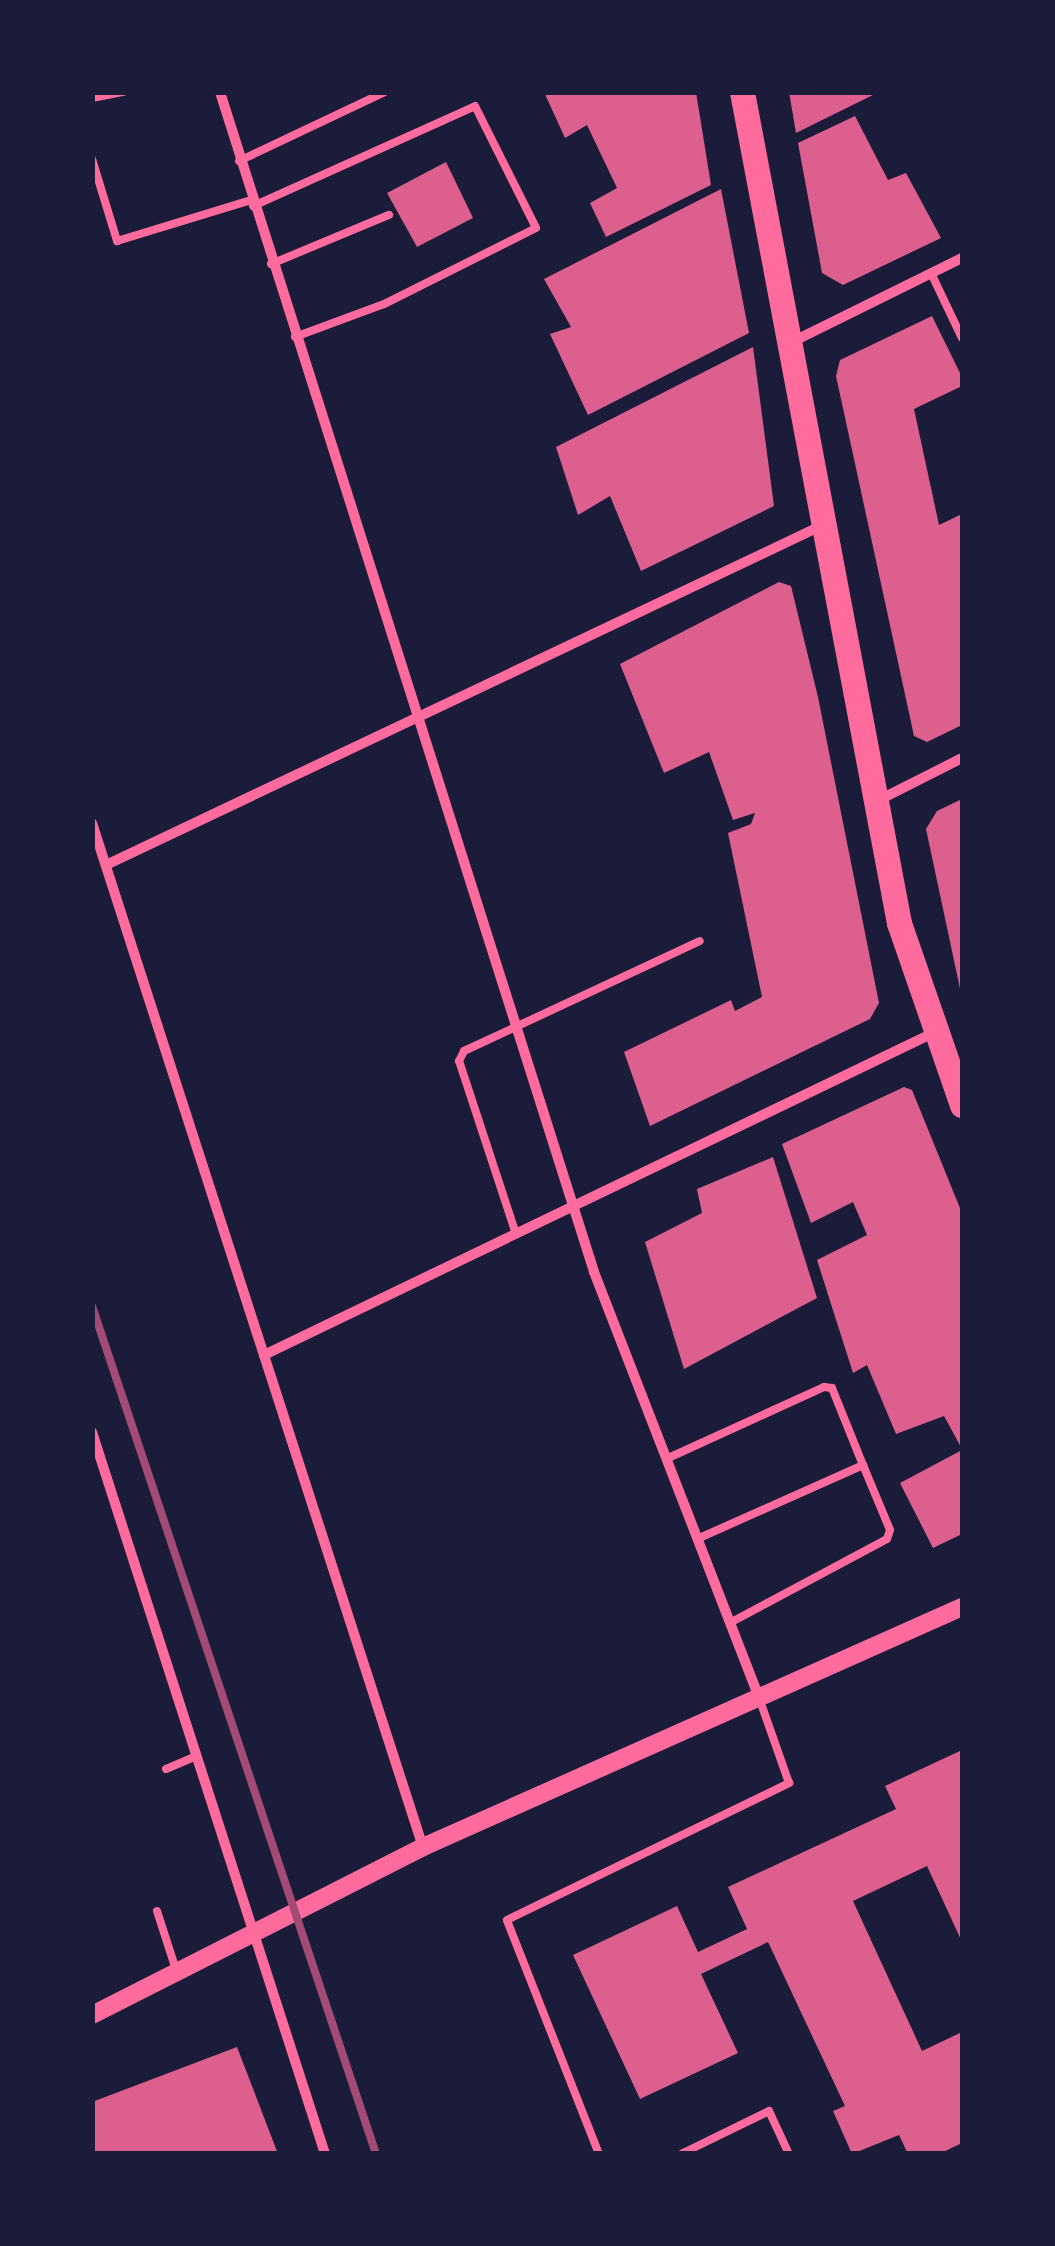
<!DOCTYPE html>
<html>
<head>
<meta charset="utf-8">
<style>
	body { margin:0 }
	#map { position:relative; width:1055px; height:2246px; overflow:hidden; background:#1b1b3a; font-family:Arial,sans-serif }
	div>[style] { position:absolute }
	.building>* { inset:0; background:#dd5f8e }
	.service>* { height:8px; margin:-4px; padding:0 4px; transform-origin:4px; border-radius:4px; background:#ff6b9d }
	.minor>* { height:10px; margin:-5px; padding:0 5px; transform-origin:5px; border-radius:5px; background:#ff6b9d }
	.tertiary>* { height:18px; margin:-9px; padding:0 9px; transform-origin:9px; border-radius:9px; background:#ff6b9d }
	.primary>* { height:25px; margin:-12.5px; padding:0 12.5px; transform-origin:12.5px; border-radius:12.5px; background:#ff6b9d }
	.rail>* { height:8px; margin:-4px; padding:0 4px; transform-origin:4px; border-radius:4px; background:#a44b75 }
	span { translate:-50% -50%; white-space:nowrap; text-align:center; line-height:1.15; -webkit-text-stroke:8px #1b1b3a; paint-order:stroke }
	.frame { position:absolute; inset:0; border:95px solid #1b1b3a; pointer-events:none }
</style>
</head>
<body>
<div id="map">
	<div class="building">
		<i style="clip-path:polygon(544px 92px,696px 92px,711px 185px,606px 237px,590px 203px,617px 188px,587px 125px,565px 138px)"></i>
		<i style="clip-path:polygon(789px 92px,879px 92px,796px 133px)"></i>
		<i style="clip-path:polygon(855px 116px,888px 180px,906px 173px,941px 238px,843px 285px,822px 273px,798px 143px)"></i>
		<i style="clip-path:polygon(446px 162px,473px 218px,417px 247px,387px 193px)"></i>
		<i style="clip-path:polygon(721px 189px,749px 333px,588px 415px,550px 334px,571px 327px,544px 279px)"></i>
		<i style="clip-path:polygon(932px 316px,962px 377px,962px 386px,914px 409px,939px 525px,962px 514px,962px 725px,927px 742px,914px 736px,836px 376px,840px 360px)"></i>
		<i style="clip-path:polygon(753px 347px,774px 506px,641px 571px,610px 496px,578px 515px,556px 447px)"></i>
		<i style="clip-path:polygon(779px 582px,791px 586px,818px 697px,879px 1003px,870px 1019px,650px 1126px,624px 1052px,731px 1000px,735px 1011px,762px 997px,728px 833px,751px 824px,755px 813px,733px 820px,709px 752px,664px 773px,620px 664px)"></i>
		<i style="clip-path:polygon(962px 799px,962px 998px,926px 829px,937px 811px)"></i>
		<i style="clip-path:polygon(904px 1087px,912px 1090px,962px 1213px,962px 1449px,944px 1416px,896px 1434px,867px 1365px,853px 1373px,817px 1260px,867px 1235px,853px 1202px,811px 1223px,782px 1144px)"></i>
		<i style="clip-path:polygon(773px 1157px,817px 1298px,684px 1369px,645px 1242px,702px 1213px,697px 1189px)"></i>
		<i style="clip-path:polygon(962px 1450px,962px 1534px,933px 1548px,900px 1483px)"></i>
		<i style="clip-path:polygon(962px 1750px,962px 1942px,927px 1866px,853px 1901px,922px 2051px,962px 2032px,962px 2143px,939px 2154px,908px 2154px,899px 2135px,852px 2154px,833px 2111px,845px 2106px,768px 1942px,701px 1974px,738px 2053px,640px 2099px,573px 1955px,677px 1906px,698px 1952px,747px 1929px,728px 1887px,896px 1809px,885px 1786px)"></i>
		<i style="clip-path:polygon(237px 2047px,278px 2154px,92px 2154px,92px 2102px)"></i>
	</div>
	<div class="service">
		<i style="left:92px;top:98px;width:32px;rotate:-11deg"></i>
		<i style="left:92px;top:159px;width:86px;rotate:73deg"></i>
		<i style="left:117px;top:241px;width:140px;rotate:-17deg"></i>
		<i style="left:239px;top:161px;width:161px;rotate:-25.3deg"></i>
		<i style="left:253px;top:206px;width:243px;rotate:-24.2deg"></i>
		<i style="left:475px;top:106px;width:136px;rotate:63.4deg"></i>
		<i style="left:536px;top:228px;width:170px;rotate:153.4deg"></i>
		<i style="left:384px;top:304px;width:95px;rotate:159.7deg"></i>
		<i style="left:271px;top:264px;width:128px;rotate:-22.6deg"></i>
		<i style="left:931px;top:273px;width:72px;rotate:64.5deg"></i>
		<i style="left:515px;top:1231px;width:179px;rotate:-108.2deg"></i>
		<i style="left:459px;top:1061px;width:11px;rotate:-63deg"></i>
		<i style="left:464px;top:1051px;width:260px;rotate:-25deg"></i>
		<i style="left:666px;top:1459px;width:174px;rotate:-24.5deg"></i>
		<i style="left:824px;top:1387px;width:8px;rotate:7deg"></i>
		<i style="left:832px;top:1388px;width:83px;rotate:68.1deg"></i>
		<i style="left:697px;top:1539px;width:182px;rotate:-24deg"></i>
		<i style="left:863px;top:1465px;width:70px;rotate:67.4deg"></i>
		<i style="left:890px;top:1530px;width:9px;rotate:108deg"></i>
		<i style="left:887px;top:1539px;width:178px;rotate:151.9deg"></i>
		<i style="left:166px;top:1769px;width:30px;rotate:-23deg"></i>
		<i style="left:157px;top:1911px;width:65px;rotate:72.1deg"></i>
		<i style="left:599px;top:2154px;width:251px;rotate:-111.5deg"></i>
		<i style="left:507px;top:1920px;width:314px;rotate:-25.9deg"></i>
		<i style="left:789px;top:1783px;width:90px;rotate:-109.4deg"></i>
		<i style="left:681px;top:2154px;width:98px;rotate:-26deg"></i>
		<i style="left:769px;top:2111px;width:47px;rotate:65.1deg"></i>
	</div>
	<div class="minor">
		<i style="left:220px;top:92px;width:1238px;rotate:72.41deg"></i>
		<i style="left:594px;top:1272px;width:453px;rotate:68.8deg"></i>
		<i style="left:792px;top:342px;width:190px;rotate:-26.3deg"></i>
		<i style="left:879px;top:800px;width:93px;rotate:-26.8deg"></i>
		<i style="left:92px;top:823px;width:1076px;rotate:72.09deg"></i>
		<i style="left:106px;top:865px;width:791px;rotate:-25.37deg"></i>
		<i style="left:264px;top:1355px;width:742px;rotate:-25.7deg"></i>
		<i style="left:92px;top:1432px;width:759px;rotate:72.11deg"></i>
	</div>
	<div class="tertiary">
		<i style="left:92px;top:2015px;width:371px;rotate:-26.9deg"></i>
		<i style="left:423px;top:1847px;width:590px;rotate:-24deg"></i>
	</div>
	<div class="primary">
		<i style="left:742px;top:92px;width:846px;rotate:79.3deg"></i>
		<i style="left:899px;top:923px;width:193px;rotate:70.9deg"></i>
	</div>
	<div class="rail">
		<i style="left:92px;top:1306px;width:894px;rotate:71.48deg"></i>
	</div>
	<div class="frame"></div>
</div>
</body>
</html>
